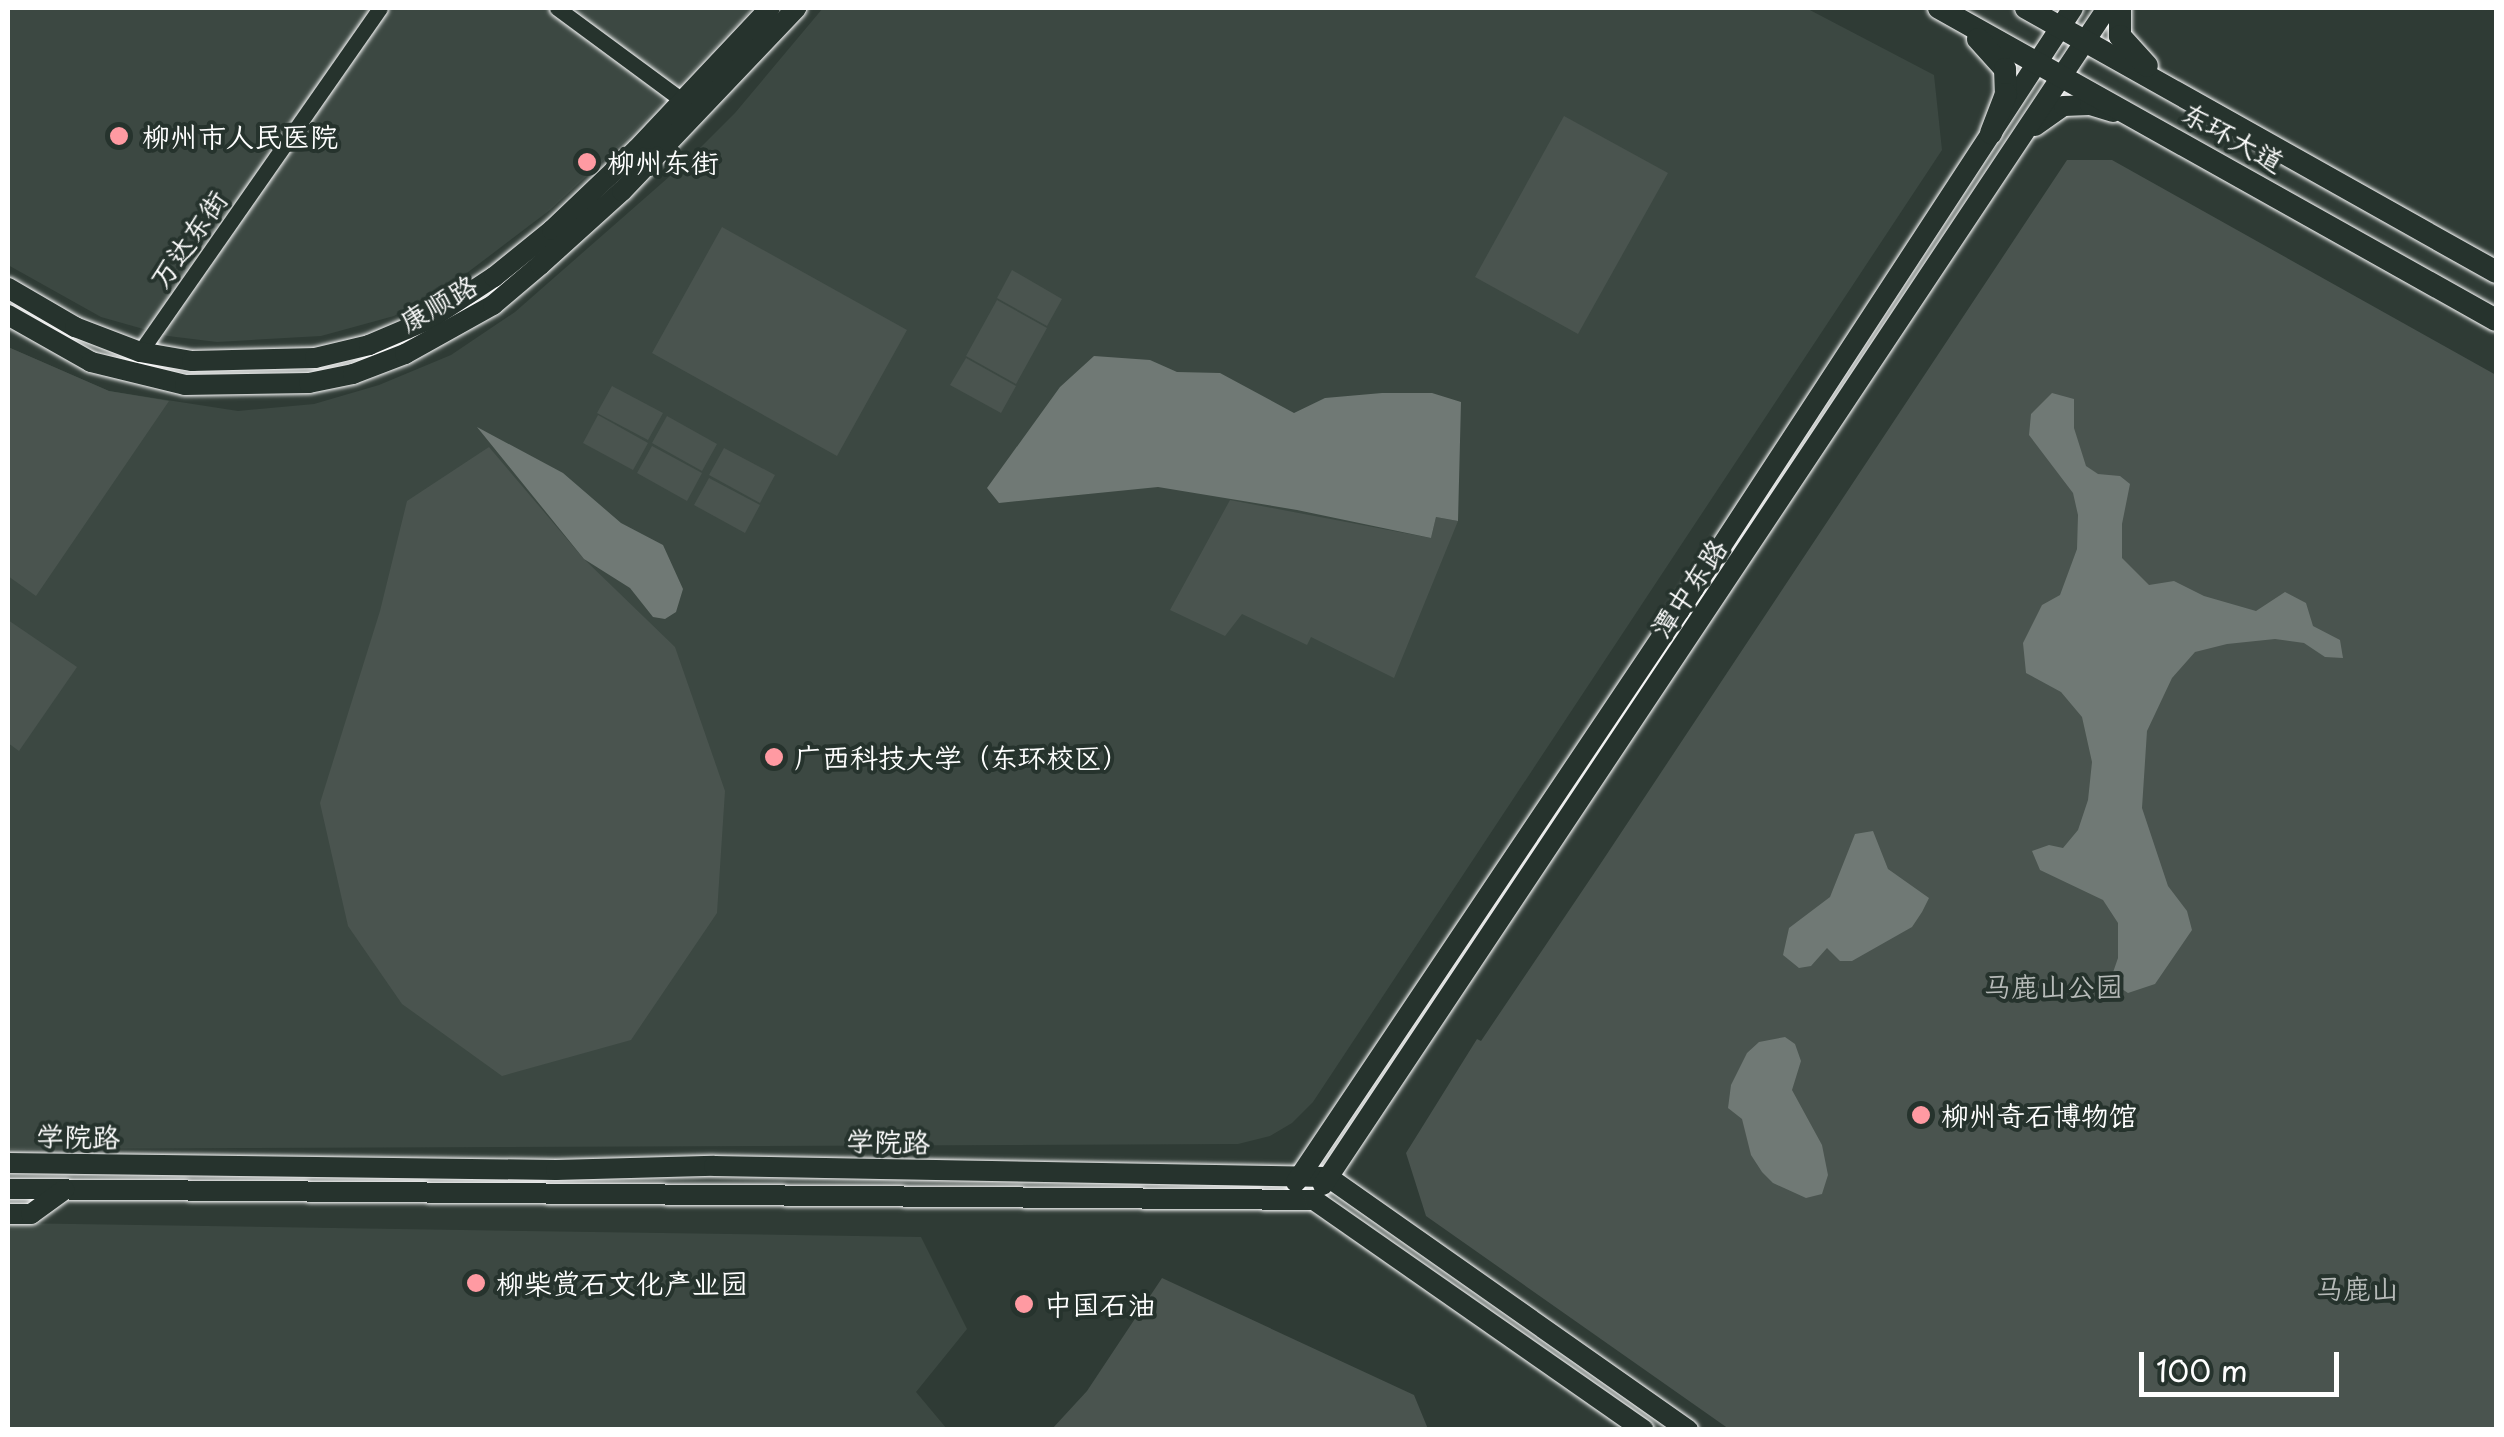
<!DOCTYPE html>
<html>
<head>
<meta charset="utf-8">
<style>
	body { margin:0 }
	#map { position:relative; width:2504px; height:1437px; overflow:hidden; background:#2f3b35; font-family:"Playpen Sans","LXGW WenKai TC",sans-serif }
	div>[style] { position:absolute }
	.built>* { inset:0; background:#3c4842 }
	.green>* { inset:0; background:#4a544f }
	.water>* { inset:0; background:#707975 }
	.roads { filter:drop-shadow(0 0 2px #fff) drop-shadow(0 0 2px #fff) }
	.minor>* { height:15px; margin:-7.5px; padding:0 7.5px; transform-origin:7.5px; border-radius:7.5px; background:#26332d }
	.major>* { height:20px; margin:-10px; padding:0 10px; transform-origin:10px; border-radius:10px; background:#26332d }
	.highway>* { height:22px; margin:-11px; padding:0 11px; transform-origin:11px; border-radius:11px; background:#26332d }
	.dots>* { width:28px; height:28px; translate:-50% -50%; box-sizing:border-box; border:5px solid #26332d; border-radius:50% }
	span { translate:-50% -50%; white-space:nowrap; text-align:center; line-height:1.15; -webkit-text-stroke:8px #26332d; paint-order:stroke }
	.poi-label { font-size:28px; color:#fff }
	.left { translate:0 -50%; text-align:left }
	.street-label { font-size:28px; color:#fff }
	.park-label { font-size:28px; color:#b7bbb9 }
	.frame { position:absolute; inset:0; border:10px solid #fff; pointer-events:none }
	.scale { position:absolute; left:2139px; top:1352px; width:200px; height:45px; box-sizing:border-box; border:5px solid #fff; border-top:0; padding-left:12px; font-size:30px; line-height:35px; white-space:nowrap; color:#fff; -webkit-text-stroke:8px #26332d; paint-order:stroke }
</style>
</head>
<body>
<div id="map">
	<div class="built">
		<i style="clip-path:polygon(8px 8px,753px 8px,631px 135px,550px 210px,455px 282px,394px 316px,321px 336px,217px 342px,168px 336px,101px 317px,8px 265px)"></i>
		<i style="clip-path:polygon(823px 8px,1806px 8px,1934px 75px,1942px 150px,1313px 1102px,1292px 1123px,1270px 1136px,1238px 1144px,8px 1149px,8px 347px,109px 391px,238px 411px,314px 404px,379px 385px,451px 355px,515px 312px,686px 162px,735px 113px)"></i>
		<i style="clip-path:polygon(8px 1223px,921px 1237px,967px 1329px,916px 1392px,947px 1429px,8px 1430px)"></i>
	</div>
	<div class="green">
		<i style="clip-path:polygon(1564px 116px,1668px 173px,1578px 334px,1475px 277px)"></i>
		<i style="clip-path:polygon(2067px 160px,2112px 160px,2496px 375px,2496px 1429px,1729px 1429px,1426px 1216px,1406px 1153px,1477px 1039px,1481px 1041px,1603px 860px)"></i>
		<i style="clip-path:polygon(722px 227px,907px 330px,837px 456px,652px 353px)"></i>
		<i style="clip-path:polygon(1012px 270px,1062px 299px,1047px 326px,997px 298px)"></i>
		<i style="clip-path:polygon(997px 300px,1047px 328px,1016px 384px,966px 356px)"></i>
		<i style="clip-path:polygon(8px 347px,109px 391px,169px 401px,36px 596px,8px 576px)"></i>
		<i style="clip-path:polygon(966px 358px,1016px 386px,1001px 413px,950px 385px)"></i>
		<i style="clip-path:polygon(612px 386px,663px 413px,648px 440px,597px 413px)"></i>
		<i style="clip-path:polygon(598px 415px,648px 443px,633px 470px,583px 443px)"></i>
		<i style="clip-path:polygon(667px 416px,717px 444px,702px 471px,652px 443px)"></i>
		<i style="clip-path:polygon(652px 446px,702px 473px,687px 501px,637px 473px)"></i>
		<i style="clip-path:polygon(489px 447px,584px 559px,675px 647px,725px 791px,717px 913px,631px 1040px,502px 1076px,402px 1004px,348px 926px,320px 803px,380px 611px,407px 501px)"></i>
		<i style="clip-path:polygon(724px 448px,775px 475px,760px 503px,709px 475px)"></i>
		<i style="clip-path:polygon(709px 478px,760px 505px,745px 533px,694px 505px)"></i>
		<i style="clip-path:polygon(1230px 500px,1431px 538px,1436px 517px,1458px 521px,1394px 678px,1311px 637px,1307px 645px,1242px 614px,1225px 636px,1170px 610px)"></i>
		<i style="clip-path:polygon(8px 620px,77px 667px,19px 751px,8px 743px)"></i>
		<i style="clip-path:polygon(1162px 1278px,1414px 1395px,1428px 1429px,1052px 1429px,1087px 1391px)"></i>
	</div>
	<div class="water">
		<i style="clip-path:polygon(1094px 356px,1150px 360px,1177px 372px,1220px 373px,1294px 413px,1325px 398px,1382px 393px,1432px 393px,1461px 402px,1458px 521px,1436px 517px,1431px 538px,1297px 510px,1158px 487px,999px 503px,987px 488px,1060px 387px)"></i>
		<i style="clip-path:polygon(2052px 393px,2074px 399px,2074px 428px,2086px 466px,2098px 474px,2120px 476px,2130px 484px,2122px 524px,2122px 558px,2149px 585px,2174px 581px,2204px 596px,2256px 611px,2285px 592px,2306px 603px,2313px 626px,2340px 640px,2343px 658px,2325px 657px,2304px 643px,2275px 639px,2227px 644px,2195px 652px,2172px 678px,2147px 731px,2142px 808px,2168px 886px,2187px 911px,2192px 930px,2155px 984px,2128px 993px,2110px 981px,2118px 958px,2118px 923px,2103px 900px,2040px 870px,2032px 851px,2049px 845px,2063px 848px,2078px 830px,2088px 800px,2092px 762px,2082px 717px,2061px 692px,2026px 673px,2023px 643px,2042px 605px,2060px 595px,2077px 549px,2078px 515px,2073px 493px,2029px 435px,2031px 414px)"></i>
		<i style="clip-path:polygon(477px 427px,563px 473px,621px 523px,663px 545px,683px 589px,676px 612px,665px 619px,653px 617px,630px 588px,584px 559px)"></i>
		<i style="clip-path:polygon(1873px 831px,1888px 869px,1929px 898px,1922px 912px,1912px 927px,1852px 961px,1840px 961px,1827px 948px,1811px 966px,1799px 968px,1783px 955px,1789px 928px,1830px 897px,1855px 834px)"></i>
		<i style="clip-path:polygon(1785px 1037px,1795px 1044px,1801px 1061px,1792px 1090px,1822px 1145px,1828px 1175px,1822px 1194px,1806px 1198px,1773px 1183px,1762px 1172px,1751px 1155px,1742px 1119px,1728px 1108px,1731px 1085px,1747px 1053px,1759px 1042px)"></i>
	</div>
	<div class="roads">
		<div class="minor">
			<i style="left:557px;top:8px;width:157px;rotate:36.4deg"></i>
			<i style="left:140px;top:352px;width:419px;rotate:-55.1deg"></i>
		</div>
		<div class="major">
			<i style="left:2035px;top:126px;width:35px;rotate:-35deg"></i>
			<i style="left:2064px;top:106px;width:26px;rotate:-2deg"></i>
			<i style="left:2090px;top:105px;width:24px;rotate:17deg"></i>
			<i style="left:8px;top:288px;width:78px;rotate:30.2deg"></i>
			<i style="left:75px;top:327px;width:70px;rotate:21deg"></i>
			<i style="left:140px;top:352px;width:53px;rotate:9.8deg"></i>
			<i style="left:192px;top:361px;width:123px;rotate:-1.4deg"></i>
			<i style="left:315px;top:358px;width:56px;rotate:-13.5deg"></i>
			<i style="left:369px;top:345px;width:66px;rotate:-23.1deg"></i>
			<i style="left:430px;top:319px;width:77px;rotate:-33.3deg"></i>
			<i style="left:494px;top:277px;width:75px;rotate:-39deg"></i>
			<i style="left:552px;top:230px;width:117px;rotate:-43.6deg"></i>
			<i style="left:637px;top:149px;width:194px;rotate:-46.7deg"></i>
			<i style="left:8px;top:315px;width:95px;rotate:29.5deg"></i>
			<i style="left:91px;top:362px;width:97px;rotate:13.7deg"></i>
			<i style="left:185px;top:385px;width:124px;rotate:-0.9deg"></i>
			<i style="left:309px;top:383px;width:45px;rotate:-11.6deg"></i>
			<i style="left:353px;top:374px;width:56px;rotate:-21deg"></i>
			<i style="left:405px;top:354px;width:101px;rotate:-29.1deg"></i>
			<i style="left:493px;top:305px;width:62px;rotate:-40.4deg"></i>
			<i style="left:540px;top:265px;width:110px;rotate:-42.1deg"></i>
			<i style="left:622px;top:191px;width:253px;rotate:-46.4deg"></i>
			<i style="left:8px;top:1163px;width:548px;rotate:0.73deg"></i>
			<i style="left:556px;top:1170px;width:158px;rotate:-1.5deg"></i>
			<i style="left:714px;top:1166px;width:614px;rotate:1.03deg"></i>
			<i style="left:1328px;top:1177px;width:440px;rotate:35.1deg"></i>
			<i style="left:1296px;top:1182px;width:688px;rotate:-56.15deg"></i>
			<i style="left:1679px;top:611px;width:720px;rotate:-56.84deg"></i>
			<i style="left:1323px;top:1185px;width:1414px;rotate:-56.33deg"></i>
			<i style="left:8px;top:1189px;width:1306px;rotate:0.48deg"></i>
			<i style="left:1314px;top:1200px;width:402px;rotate:34.9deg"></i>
			<i style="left:8px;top:1214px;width:23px"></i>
			<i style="left:31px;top:1214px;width:41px;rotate:-36deg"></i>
		</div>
		<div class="highway">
			<i style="left:1939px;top:8px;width:638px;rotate:29.26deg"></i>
			<i style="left:2026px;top:8px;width:539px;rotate:29.32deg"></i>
			<i style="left:2120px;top:8px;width:28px;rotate:90deg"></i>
			<i style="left:2120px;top:36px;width:40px;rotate:48deg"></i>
			<i style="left:1978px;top:39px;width:40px;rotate:48deg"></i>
			<i style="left:2005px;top:69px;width:25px;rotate:88deg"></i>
			<i style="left:2006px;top:94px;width:42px;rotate:111deg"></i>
		</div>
	</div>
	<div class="dots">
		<i style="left:119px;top:136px;background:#ff9aa2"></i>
		<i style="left:587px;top:162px;background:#ff9aa2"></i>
		<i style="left:774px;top:757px;background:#ff9aa2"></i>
		<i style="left:1921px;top:1115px;background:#ff9aa2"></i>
		<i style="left:476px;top:1283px;background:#ff9aa2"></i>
		<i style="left:1024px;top:1304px;background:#ff9aa2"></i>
	</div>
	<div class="poi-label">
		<span class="left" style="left:142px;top:136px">柳州市人民医院</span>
		<span class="left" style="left:607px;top:162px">柳州东街</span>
		<span class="left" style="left:794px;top:757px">广西科技大学（东环校区）</span>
		<span class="left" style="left:1941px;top:1115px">柳州奇石博物馆</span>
		<span class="left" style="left:496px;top:1283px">柳柴赏石文化产业园</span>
		<span class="left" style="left:1044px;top:1304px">中国石油</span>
	</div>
	<div class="street-label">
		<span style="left:2233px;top:137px;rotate:29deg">东环大道</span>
		<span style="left:188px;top:239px;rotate:-55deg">万达东街</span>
		<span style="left:438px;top:303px;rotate:-30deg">康顺路</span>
		<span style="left:1688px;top:588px;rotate:-56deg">潭中东路</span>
		<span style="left:78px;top:1136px;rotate:1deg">学院路</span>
		<span style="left:888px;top:1141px;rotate:1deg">学院路</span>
	</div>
	<div class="park-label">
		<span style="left:2053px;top:986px">马鹿山公园</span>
		<span style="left:2357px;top:1288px">马鹿山</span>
	</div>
	<div class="frame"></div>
	<div class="scale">100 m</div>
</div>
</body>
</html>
